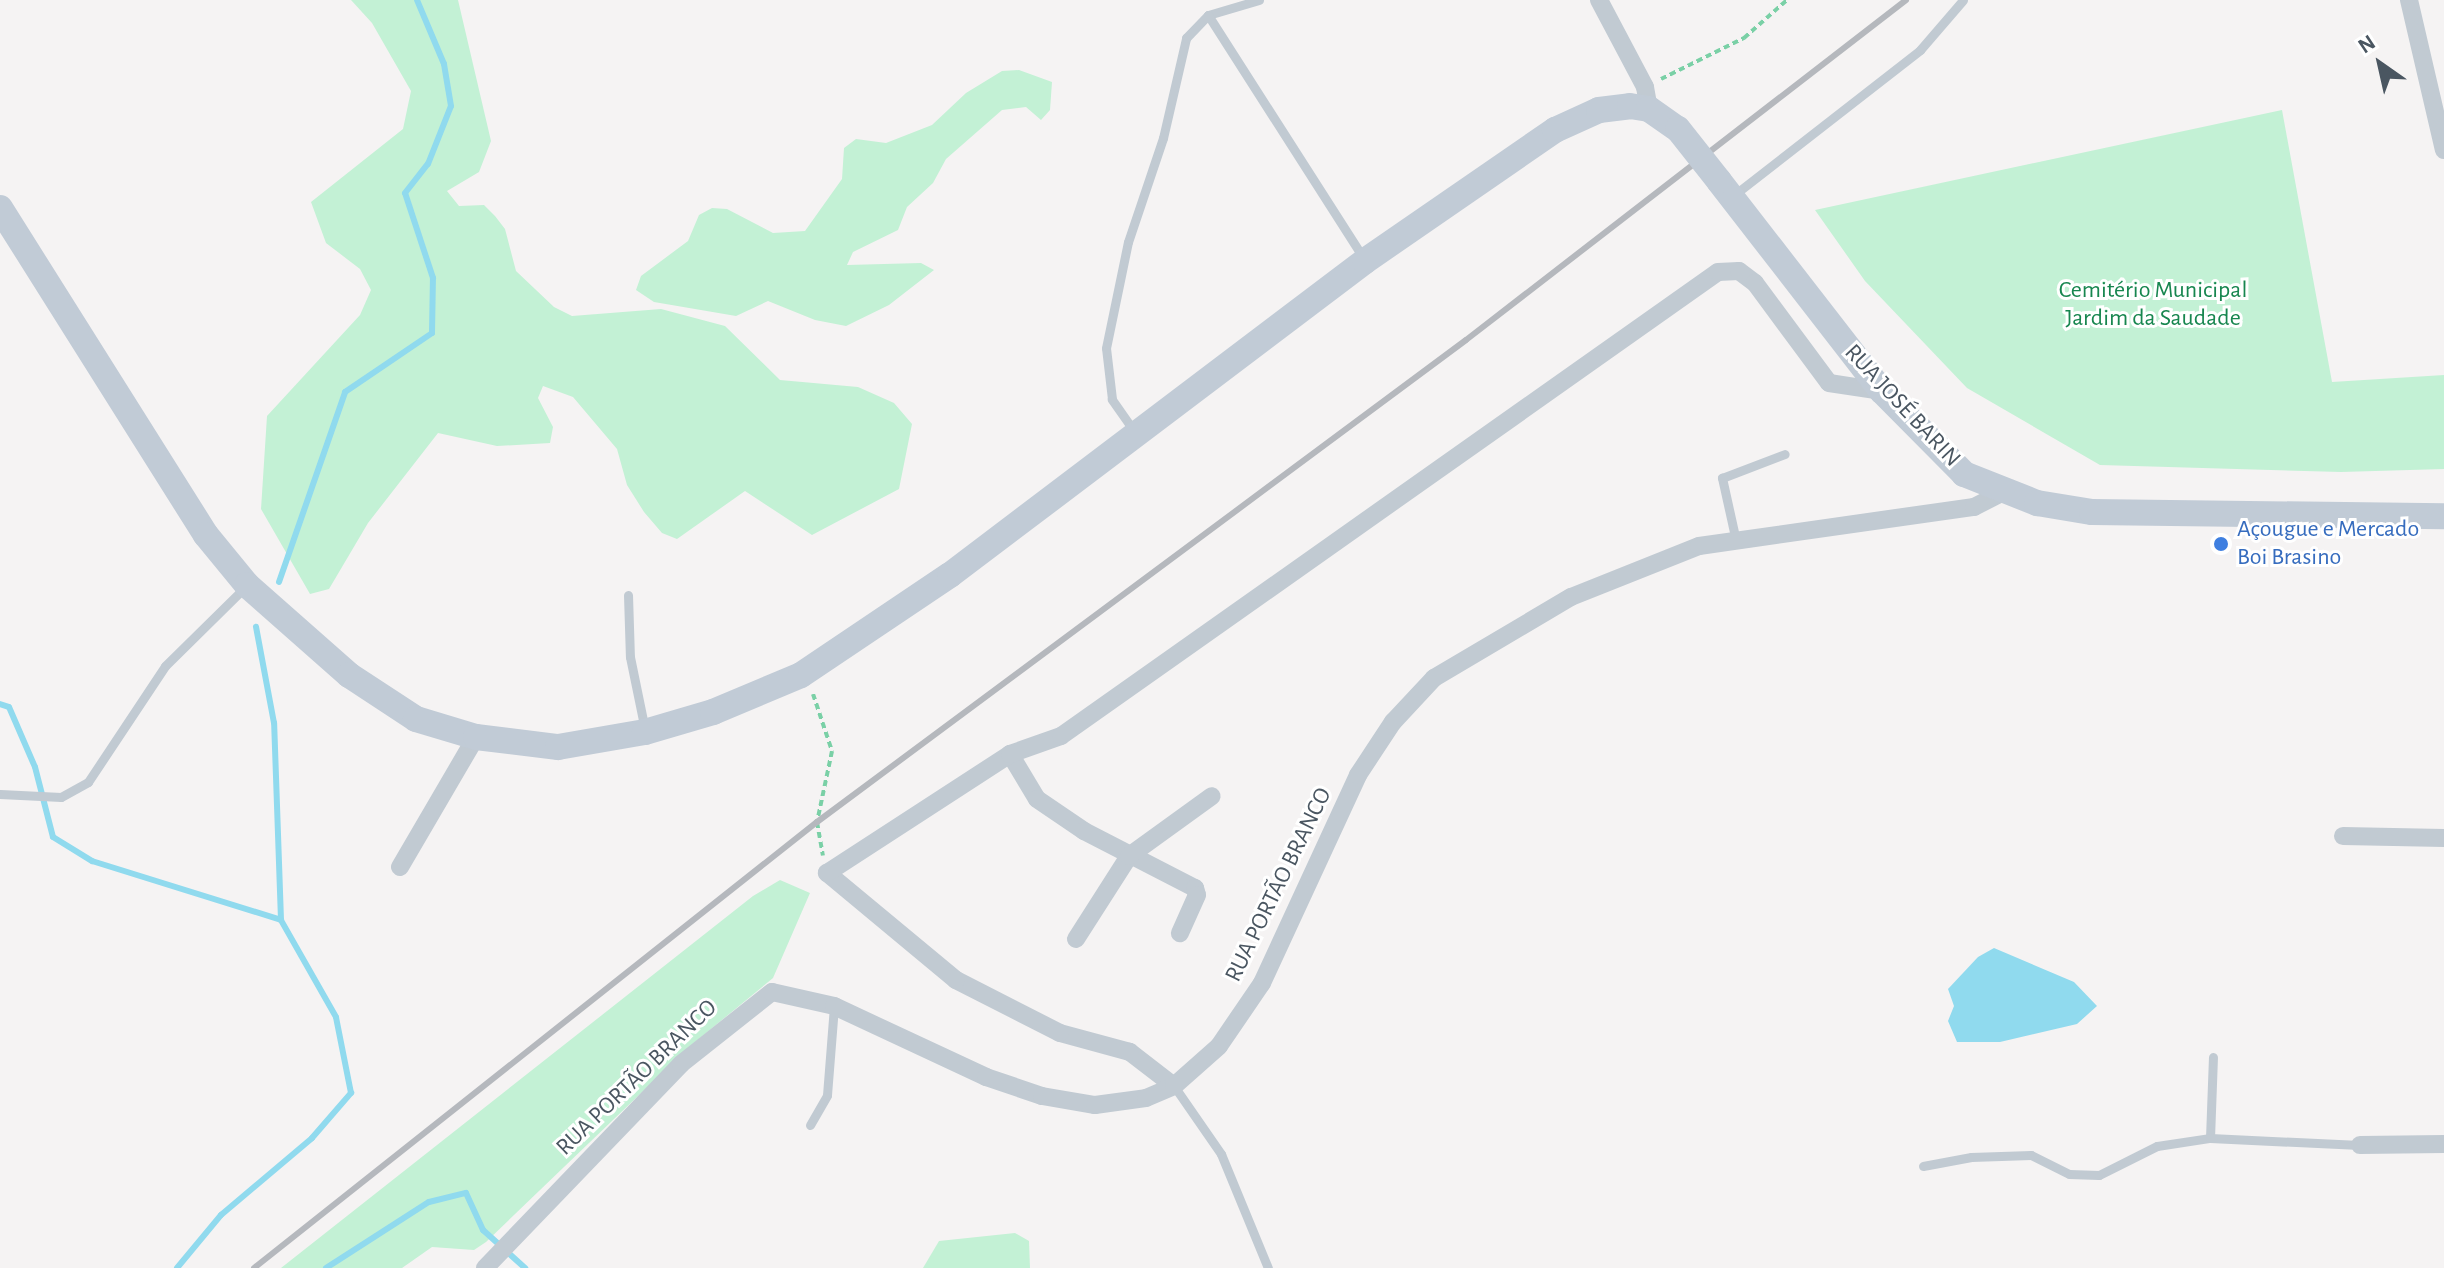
<!DOCTYPE html>
<html>
<head>
<meta charset="utf-8">
<style>
	body { margin:0 }
	#map { position:relative; width:2444px; height:1268px; overflow:hidden; background:#f5f3f3; font-family:"Alegreya Sans",sans-serif }
	div>[style] { position:absolute }
	.green>* { inset:0; background:#c3f1d5 }
	.water>* { inset:0; background:#90daee }
	.stream>* { height:6px; margin:-3px; padding:0 3px; transform-origin:3px; border-radius:3px; background:#90daee }
	.path>* { height:4px; margin-top:-2px; transform-origin:0; background:repeating-linear-gradient(90deg,#7ad0a6 0 6px,transparent 0 10px) }
	.service>* { height:9px; margin:-4.5px; padding:0 4.5px; transform-origin:4.5px; border-radius:4.5px; background:#c1cad2 }
	.minor>* { height:18px; margin:-9px; padding:0 9px; transform-origin:9px; border-radius:9px; background:#c1cad2 }
	.secondary>* { height:26px; margin:-13px; padding:0 13px; transform-origin:13px; border-radius:13px; background:#c1cbd6 }
	.rail>* { height:6px; margin:-3px; padding:0 3px; transform-origin:3px; border-radius:3px; background:#b5b8bd }
	.secondary-bridge>* { height:26px; margin:-13px; padding:0 13px; transform-origin:13px; border-radius:13px; background:#c1cbd6 }
	.dots>* { width:22px; height:22px; translate:-50% -50%; box-sizing:border-box; border:4px solid #fff; border-radius:50% }
	span { translate:-50% -50%; white-space:nowrap; text-align:center; line-height:1.15; -webkit-text-stroke:6px #fff; paint-order:stroke }
	.park-label { font-size:24px; color:#17864f }
	.street-label { font-size:24px; color:#4a5661 }
	.shop-label { font-size:24px; color:#366cbe }
	.left { translate:0 -50%; text-align:left }
	.north { position:absolute; left:2340px; top:24px; width:80px; height:80px; -webkit-text-stroke:6px #fff; paint-order:stroke; rotate:326deg; font-size:22px; font-weight:700; line-height:32px; text-align:center; color:#4a5661 }
	.north::after { content:''; display:block; margin:auto; width:28px; height:36px; background:#4a5661; clip-path:polygon(50% 0,100% 100%,50% 72%,0 100%) }
</style>
</head>
<body>
<div id="map">
	<div class="green">
		<i style="clip-path:polygon(351px 0,458px 0,491px 141px,479px 172px,447px 191px,459px 206px,484px 205px,495px 216px,505px 229px,516px 271px,554px 307px,572px 316px,661px 309px,725px 326px,780px 380px,858px 387px,894px 403px,912px 424px,899px 489px,812px 535px,745px 491px,677px 539px,662px 533px,644px 512px,627px 485px,617px 449px,573px 397px,543px 386px,538px 398px,553px 427px,550px 443px,497px 446px,438px 433px,368px 523px,329px 589px,310px 594px,261px 509px,267px 416px,360px 315px,371px 290px,360px 269px,326px 243px,311px 202px,403px 129px,411px 91px,372px 23px)"></i>
		<i style="clip-path:polygon(1019px 70px,1052px 82px,1050px 110px,1041px 120px,1026px 107px,1002px 110px,946px 159px,933px 183px,907px 207px,898px 230px,853px 252px,847px 265px,921px 263px,934px 270px,889px 305px,846px 326px,815px 320px,768px 301px,736px 316px,654px 302px,636px 290px,641px 276px,688px 241px,699px 215px,712px 208px,727px 209px,773px 233px,805px 231px,842px 179px,844px 148px,856px 139px,886px 143px,932px 125px,966px 93px,1002px 71px)"></i>
		<i style="clip-path:polygon(2282px 110px,2332px 382px,2444px 375px,2444px 469px,2341px 472px,2100px 465px,1967px 388px,1865px 281px,1815px 210px)"></i>
		<i style="clip-path:polygon(780px 880px,810px 893px,773px 978px,689px 1047px,486px 1242px,474px 1250px,432px 1247px,402px 1268px,281px 1268px,753px 896px)"></i>
		<i style="clip-path:polygon(1015px 1233px,1029px 1241px,1030px 1268px,923px 1268px,939px 1241px)"></i>
	</div>
	<div class="water">
		<i style="clip-path:polygon(1994px 948px,2074px 982px,2097px 1006px,2077px 1024px,2000px 1042px,1957px 1042px,1948px 1021px,1954px 1006px,1948px 989px,1978px 957px)"></i>
	</div>
	<div class="stream">
		<i style="left:279px;top:582px;width:201px;rotate:-70.8deg"></i>
		<i style="left:345px;top:392px;width:105px;rotate:-34.1deg"></i>
		<i style="left:432px;top:333px;width:55px;rotate:-89deg"></i>
		<i style="left:433px;top:278px;width:89px;rotate:-108.2deg"></i>
		<i style="left:405px;top:193px;width:37px;rotate:-52deg"></i>
		<i style="left:428px;top:164px;width:62px;rotate:-68.4deg"></i>
		<i style="left:451px;top:106px;width:43px;rotate:-99.5deg"></i>
		<i style="left:444px;top:64px;width:69px;rotate:-112.9deg"></i>
		<i style="left:0;top:704px;width:9px;rotate:18deg"></i>
		<i style="left:9px;top:707px;width:65px;rotate:66.6deg"></i>
		<i style="left:35px;top:767px;width:72px;rotate:75.6deg"></i>
		<i style="left:53px;top:837px;width:46px;rotate:31.6deg"></i>
		<i style="left:92px;top:861px;width:198px;rotate:17.3deg"></i>
		<i style="left:177px;top:1268px;width:69px;rotate:-50.3deg"></i>
		<i style="left:221px;top:1215px;width:119px;rotate:-40.2deg"></i>
		<i style="left:312px;top:1138px;width:60px;rotate:-49.1deg"></i>
		<i style="left:351px;top:1093px;width:77px;rotate:-101.2deg"></i>
		<i style="left:336px;top:1017px;width:112px;rotate:-119.6deg"></i>
		<i style="left:281px;top:920px;width:197px;rotate:-92deg"></i>
		<i style="left:274px;top:723px;width:98px;rotate:-100.6deg"></i>
		<i style="left:326px;top:1268px;width:122px;rotate:-32.7deg"></i>
		<i style="left:429px;top:1202px;width:38px;rotate:-14deg"></i>
		<i style="left:466px;top:1193px;width:41px;rotate:65.3deg"></i>
		<i style="left:483px;top:1230px;width:57px;rotate:42.1deg"></i>
	</div>
	<div class="path">
		<i style="left:1661px;top:79px;width:93px;rotate:-26.3deg"></i>
		<i style="left:1744px;top:38px;width:57px;rotate:-41.5deg"></i>
		<i style="left:813px;top:694px;width:60px;rotate:71.6deg"></i>
		<i style="left:832px;top:751px;width:73px;rotate:101.9deg"></i>
		<i style="left:817px;top:822px;width:34px;rotate:80deg"></i>
	</div>
	<div class="service">
		<i style="left:1259px;top:0;width:53px;rotate:163.6deg"></i>
		<i style="left:1208px;top:15px;width:287px;rotate:57.4deg"></i>
		<i style="left:1734px;top:195px;width:236px;rotate:-37.9deg"></i>
		<i style="left:1920px;top:50px;width:66px;rotate:-49.3deg"></i>
		<i style="left:1134px;top:431px;width:39px;rotate:-125deg"></i>
		<i style="left:1112px;top:399px;width:51px;rotate:-96.7deg"></i>
		<i style="left:1106px;top:348px;width:108px;rotate:-78.3deg"></i>
		<i style="left:1128px;top:242px;width:110px;rotate:-71.4deg"></i>
		<i style="left:1163px;top:138px;width:103px;rotate:-77deg"></i>
		<i style="left:1186px;top:38px;width:32px;rotate:-46deg"></i>
		<i style="left:1736px;top:541px;width:65px;rotate:-102.5deg"></i>
		<i style="left:1722px;top:478px;width:67px;rotate:-20.9deg"></i>
		<i style="left:628px;top:595px;width:62px;rotate:88.2deg"></i>
		<i style="left:630px;top:657px;width:75px;rotate:78.4deg"></i>
		<i style="left:0;top:794px;width:61px;rotate:2.8deg"></i>
		<i style="left:61px;top:797px;width:31px;rotate:-29deg"></i>
		<i style="left:88px;top:782px;width:139px;rotate:-56.4deg"></i>
		<i style="left:165px;top:666px;width:112px;rotate:-44.6deg"></i>
		<i style="left:1174px;top:1086px;width:83px;rotate:55.3deg"></i>
		<i style="left:1221px;top:1154px;width:123px;rotate:67.6deg"></i>
		<i style="left:810px;top:1125px;width:34px;rotate:-60deg"></i>
		<i style="left:827px;top:1095px;width:89px;rotate:-85.5deg"></i>
		<i style="left:2210px;top:1138px;width:81px;rotate:-87.9deg"></i>
		<i style="left:1923px;top:1166px;width:49px;rotate:-10.6deg"></i>
		<i style="left:1971px;top:1157px;width:60px;rotate:-1.9deg"></i>
		<i style="left:2031px;top:1155px;width:42px;rotate:26.6deg"></i>
		<i style="left:2069px;top:1174px;width:30px;rotate:2deg"></i>
		<i style="left:2099px;top:1175px;width:65px;rotate:-26.6deg"></i>
		<i style="left:2157px;top:1146px;width:54px;rotate:-8.6deg"></i>
		<i style="left:2210px;top:1138px;width:150px;rotate:2.7deg"></i>
	</div>
	<div class="minor">
		<i style="left:1599px;top:0;width:98px;rotate:62.1deg"></i>
		<i style="left:1645px;top:87px;width:22px;rotate:80deg"></i>
		<i style="left:2409px;top:0;width:154px;rotate:76.9deg"></i>
		<i style="left:1010px;top:754px;width:52px;rotate:59deg"></i>
		<i style="left:1037px;top:799px;width:57px;rotate:34.2deg"></i>
		<i style="left:1084px;top:831px;width:125px;rotate:27.2deg"></i>
		<i style="left:1195px;top:888px;width:7px;rotate:74deg"></i>
		<i style="left:1197px;top:895px;width:42px;rotate:114.1deg"></i>
		<i style="left:2343px;top:836px;width:101px;rotate:1.1deg"></i>
		<i style="left:400px;top:867px;width:151px;rotate:-59.7deg"></i>
		<i style="left:1076px;top:939px;width:98px;rotate:-57.4deg"></i>
		<i style="left:1129px;top:856px;width:102px;rotate:-35.9deg"></i>
		<i style="left:1174px;top:1086px;width:56px;rotate:-142.3deg"></i>
		<i style="left:1130px;top:1052px;width:73px;rotate:-164.8deg"></i>
		<i style="left:1060px;top:1033px;width:117px;rotate:-153deg"></i>
		<i style="left:956px;top:980px;width:168px;rotate:-140.3deg"></i>
		<i style="left:827px;top:873px;width:218px;rotate:-33deg"></i>
		<i style="left:1010px;top:754px;width:54px;rotate:-19.4deg"></i>
		<i style="left:1061px;top:736px;width:804px;rotate:-35.23deg"></i>
		<i style="left:1718px;top:272px;width:21px;rotate:-3deg"></i>
		<i style="left:1739px;top:271px;width:20px;rotate:37deg"></i>
		<i style="left:1755px;top:283px;width:124px;rotate:53.5deg"></i>
		<i style="left:1829px;top:383px;width:54px;rotate:8.6deg"></i>
		<i style="left:2360px;top:1145px;width:84px;rotate:-0.7deg"></i>
		<i style="left:485px;top:1268px;width:283px;rotate:-46.1deg"></i>
		<i style="left:681px;top:1064px;width:116px;rotate:-38.4deg"></i>
		<i style="left:772px;top:992px;width:64px;rotate:12.7deg"></i>
		<i style="left:834px;top:1006px;width:168px;rotate:25deg"></i>
		<i style="left:986px;top:1077px;width:59px;rotate:18.7deg"></i>
		<i style="left:1042px;top:1096px;width:54px;rotate:9.6deg"></i>
		<i style="left:1095px;top:1105px;width:51px;rotate:-7.8deg"></i>
		<i style="left:1146px;top:1098px;width:30px;rotate:-23deg"></i>
		<i style="left:1174px;top:1086px;width:60px;rotate:-41.6deg"></i>
		<i style="left:1219px;top:1046px;width:76px;rotate:-55.7deg"></i>
		<i style="left:1262px;top:983px;width:229px;rotate:-65.2deg"></i>
		<i style="left:1358px;top:775px;width:64px;rotate:-56.6deg"></i>
		<i style="left:1393px;top:722px;width:60px;rotate:-47deg"></i>
		<i style="left:1434px;top:678px;width:159px;rotate:-30.6deg"></i>
		<i style="left:1571px;top:597px;width:138px;rotate:-21.7deg"></i>
		<i style="left:1699px;top:546px;width:278px;rotate:-8.1deg"></i>
		<i style="left:1974px;top:507px;width:33px;rotate:-27deg"></i>
	</div>
	<div class="secondary">
		<i style="left:1719px;top:181px;width:266px;rotate:52.2deg"></i>
		<i style="left:1882px;top:391px;width:117px;rotate:45.3deg"></i>
		<i style="left:1964px;top:474px;width:79px;rotate:21.7deg"></i>
		<i style="left:2037px;top:503px;width:56px;rotate:9.3deg"></i>
		<i style="left:2092px;top:512px;width:352px;rotate:0.7deg"></i>
		<i style="left:0;top:208px;width:386px;rotate:57.8deg"></i>
		<i style="left:206px;top:535px;width:65px;rotate:50.6deg"></i>
		<i style="left:247px;top:585px;width:136px;rotate:41.4deg"></i>
		<i style="left:349px;top:675px;width:80px;rotate:33.3deg"></i>
		<i style="left:416px;top:719px;width:63px;rotate:16.7deg"></i>
		<i style="left:476px;top:737px;width:83px;rotate:7deg"></i>
		<i style="left:558px;top:747px;width:88px;rotate:-9.8deg"></i>
		<i style="left:645px;top:732px;width:71px;rotate:-16.4deg"></i>
		<i style="left:713px;top:712px;width:95px;rotate:-22.8deg"></i>
		<i style="left:801px;top:675px;width:179px;rotate:-33.9deg"></i>
		<i style="left:950px;top:575px;width:520px;rotate:-37.11deg"></i>
		<i style="left:1365px;top:261px;width:231px;rotate:-34.6deg"></i>
		<i style="left:1555px;top:130px;width:48px;rotate:-24.4deg"></i>
		<i style="left:1599px;top:110px;width:31px;rotate:-7deg"></i>
		<i style="left:1630px;top:106px;width:19px;rotate:9deg"></i>
		<i style="left:1649px;top:109px;width:35px;rotate:35deg"></i>
	</div>
	<div class="rail">
		<i style="left:254px;top:1268px;width:718px;rotate:-38.39deg"></i>
		<i style="left:817px;top:822px;width:808px;rotate:-36.6deg"></i>
		<i style="left:1466px;top:340px;width:556px;rotate:-37.69deg"></i>
	</div>
	<div class="secondary-bridge">
		<i style="left:1678px;top:129px;width:66px;rotate:51.7deg"></i>
	</div>
	<div class="dots">
		<i style="left:2221px;top:544px;background:#3f7fe0"></i>
	</div>
	<div class="park-label">
		<span style="left:2153px;top:305px">Cemitério Municipal<br>Jardim da Saudade</span>
	</div>
	<div class="street-label">
		<span style="left:1902px;top:406px;rotate:47deg">RUA JOSÉ BARIN</span>
		<span style="left:1279px;top:885px;rotate:-64deg">RUA PORTÃO BRANCO</span>
		<span style="left:637px;top:1078px;rotate:-44deg">RUA PORTÃO BRANCO</span>
	</div>
	<div class="shop-label">
		<span class="left" style="left:2237px;top:544px">Açougue e Mercado<br>Boi Brasino</span>
	</div>
	<div class="north">N</div>
</div>
</body>
</html>
